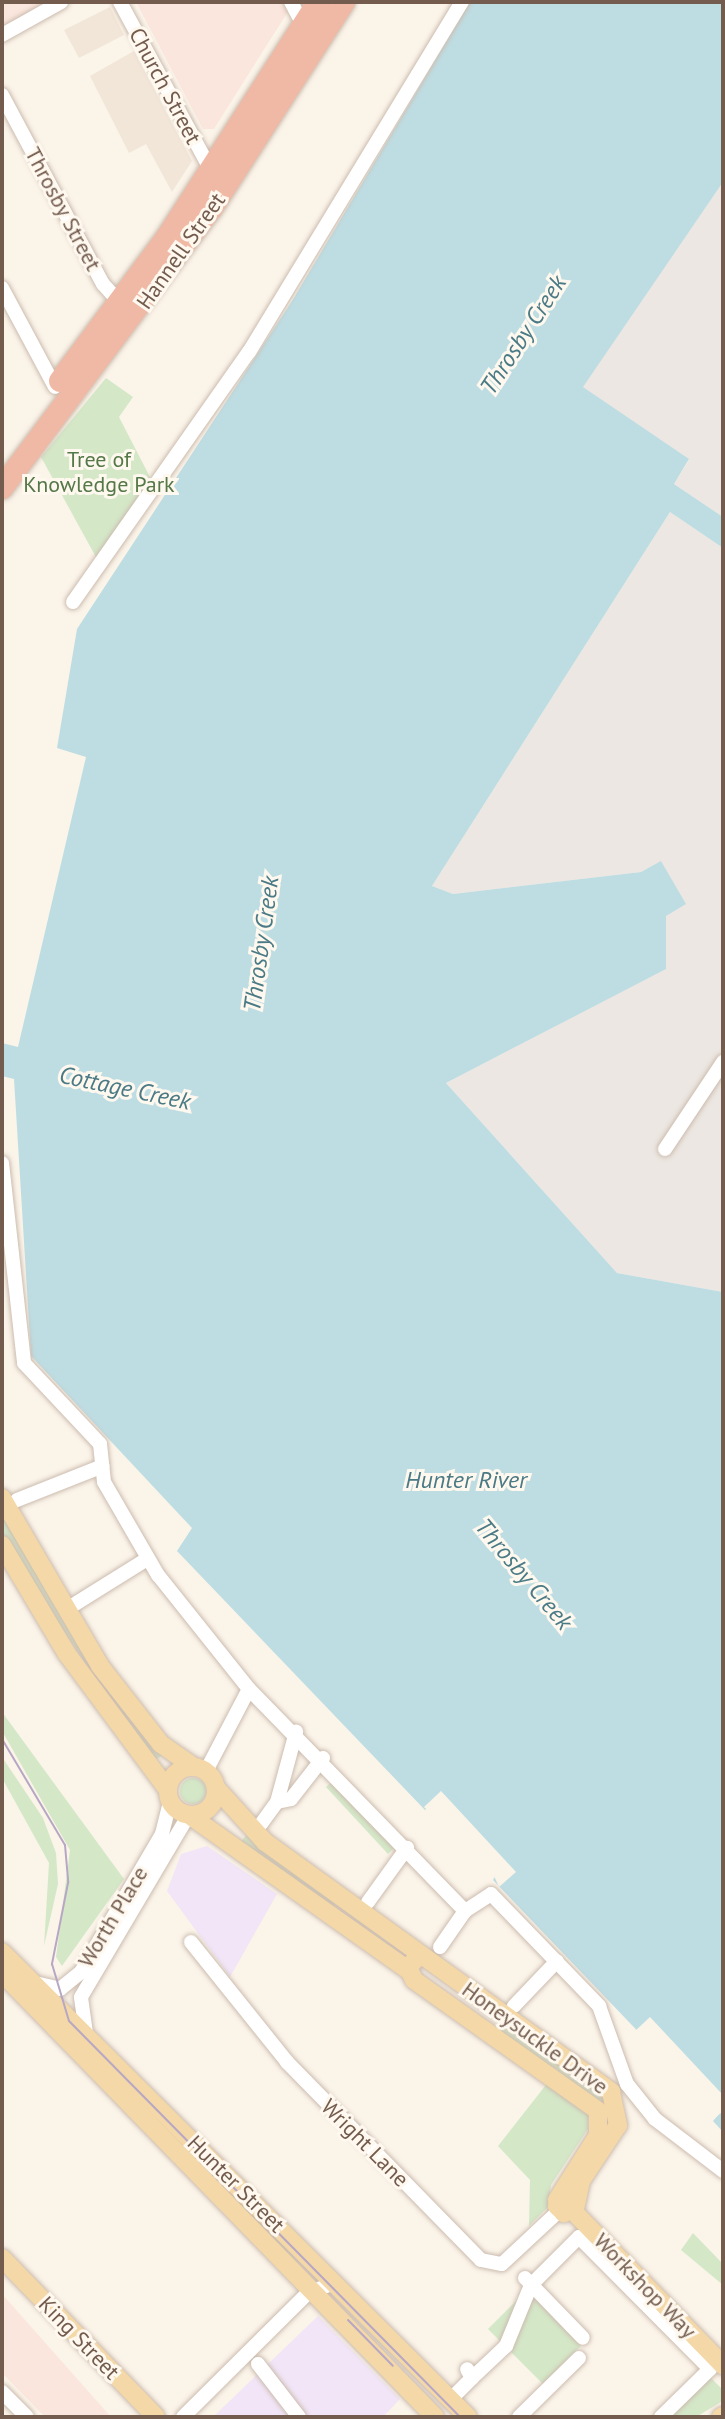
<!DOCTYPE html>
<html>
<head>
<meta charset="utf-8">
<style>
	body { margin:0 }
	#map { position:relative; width:725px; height:2419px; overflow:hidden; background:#fbf4e9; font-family:"PT Sans",sans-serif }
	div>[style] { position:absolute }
	.residential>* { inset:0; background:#f2e6d8 }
	.commercial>* { inset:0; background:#fae6dd }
	.industrial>* { inset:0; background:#ece7e2 }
	.education>* { inset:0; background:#f1e5f7 }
	.green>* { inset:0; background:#d4e8c8 }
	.round { border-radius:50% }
	.water>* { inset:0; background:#bedde3 }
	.pier>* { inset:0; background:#fbf4e9 }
	.roads { filter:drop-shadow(0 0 2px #ccbcaf) drop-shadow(0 0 2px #ccbcaf) }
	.minor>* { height:14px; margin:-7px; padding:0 7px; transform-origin:7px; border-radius:7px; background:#fff }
	.major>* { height:18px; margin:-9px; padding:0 9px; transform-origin:9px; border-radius:9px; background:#f4d8a7 }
	.major>.ring { margin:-9px; padding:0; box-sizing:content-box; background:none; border:18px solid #f4d8a7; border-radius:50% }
	.highway>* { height:22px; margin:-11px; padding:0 11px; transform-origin:11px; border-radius:11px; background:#f0b9a5 }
	.tram>* { height:2px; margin:-1px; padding:0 1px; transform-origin:1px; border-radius:1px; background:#b7a7c4 }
	span { translate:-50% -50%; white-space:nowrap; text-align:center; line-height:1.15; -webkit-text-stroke:6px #fef8ef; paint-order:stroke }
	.street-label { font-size:22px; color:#735c4e }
	.park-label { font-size:22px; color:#547847 }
	.water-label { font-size:24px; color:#497a85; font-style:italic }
	.frame { position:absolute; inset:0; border:4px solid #735c4e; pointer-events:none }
</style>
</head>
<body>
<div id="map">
	<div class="residential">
		<i style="clip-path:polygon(110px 7px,124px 35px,79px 58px,64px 30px)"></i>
		<i style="clip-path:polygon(134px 51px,192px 161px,172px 192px,146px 144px,129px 153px,90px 76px)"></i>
	</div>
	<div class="commercial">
		<i style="clip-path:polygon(2px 2px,39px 2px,41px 6px,2px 27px)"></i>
		<i style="clip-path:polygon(136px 2px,294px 2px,214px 129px,203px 129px)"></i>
		<i style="clip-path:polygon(2px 2294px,111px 2417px,45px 2417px,2px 2373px)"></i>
	</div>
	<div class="industrial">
		<i style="clip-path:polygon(723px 182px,723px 517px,674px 484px,689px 460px,582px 387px)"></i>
		<i style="clip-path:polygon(670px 512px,723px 548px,723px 1292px,617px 1273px,446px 1083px,665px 969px,661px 862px,641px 872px,453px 894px,432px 886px)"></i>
	</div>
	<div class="education">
		<i style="clip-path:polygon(207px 1846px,277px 1894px,230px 1977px,167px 1891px,181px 1854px)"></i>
		<i style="clip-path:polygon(318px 2316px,400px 2399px,383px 2417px,213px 2417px)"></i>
	</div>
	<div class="green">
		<i style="clip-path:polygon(106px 378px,133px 397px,119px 417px,150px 477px,149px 489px,97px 559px,41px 457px)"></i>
		<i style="clip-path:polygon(2px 1512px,164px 1754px,154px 1761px,24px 1574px,2px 1533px)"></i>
		<i style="clip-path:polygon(2px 1712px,124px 1879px,62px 1966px,56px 1957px,70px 1850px,2px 1731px)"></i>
		<i style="clip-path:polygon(2px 1757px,43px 1818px,56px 1853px,58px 1884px,44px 1946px,49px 1863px,2px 1778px)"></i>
		<i class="round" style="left:180px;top:1778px;width:26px;height:26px"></i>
		<i style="clip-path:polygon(333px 1781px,394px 1848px,388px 1854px,326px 1787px)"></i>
		<i style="clip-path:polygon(248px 1833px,339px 1899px,332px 1909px,240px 1843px)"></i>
		<i style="clip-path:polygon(505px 2019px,613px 2099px,607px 2130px,608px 2114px,498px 2029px)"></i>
		<i style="clip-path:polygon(549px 2081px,588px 2113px,588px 2129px,551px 2185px,548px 2207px,529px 2226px,530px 2180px,498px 2146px)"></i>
		<i style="clip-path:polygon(693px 2233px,723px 2264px,723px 2285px,681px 2250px)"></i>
		<i style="clip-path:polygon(527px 2290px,581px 2346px,543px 2384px,488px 2329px)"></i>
		<i style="clip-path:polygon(709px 2376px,723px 2390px,721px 2402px,696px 2417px,668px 2417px)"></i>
	</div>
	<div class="water">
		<i style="clip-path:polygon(470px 2px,723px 2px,723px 182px,583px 387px,689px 459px,674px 484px,723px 517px,723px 548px,670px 512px,432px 886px,453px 894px,641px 872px,661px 861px,686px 904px,666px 916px,666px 969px,446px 1083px,617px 1273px,723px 1292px,723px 2132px,713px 2121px,718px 2115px,493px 1880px,497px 1873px,431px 1805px,425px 1810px,177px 1551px,192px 1528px,31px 1356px,14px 1079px,2px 1076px,2px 1043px,18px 1047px,86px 757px,57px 748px,77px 629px,292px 301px)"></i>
	</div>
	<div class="pier">
		<i style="clip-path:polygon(441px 1791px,516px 1872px,499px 1887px,490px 1867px,424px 1807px)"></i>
		<i style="clip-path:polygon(650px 2017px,723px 2095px,723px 2111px,713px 2120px,701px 2098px,634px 2032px)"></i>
	</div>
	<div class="roads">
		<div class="minor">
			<i style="left:120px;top:2px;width:191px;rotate:61.6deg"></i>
			<i style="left:291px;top:2px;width:26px;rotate:62deg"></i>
			<i style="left:2px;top:35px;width:68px;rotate:-29.2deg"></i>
			<i style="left:2px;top:95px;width:214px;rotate:61.9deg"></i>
			<i style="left:103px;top:284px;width:28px;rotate:48deg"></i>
			<i style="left:2px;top:288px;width:112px;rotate:61.8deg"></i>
			<i style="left:73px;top:602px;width:306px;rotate:-54.9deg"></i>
			<i style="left:249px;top:352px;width:410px;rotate:-58.7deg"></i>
			<i style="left:665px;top:1149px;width:105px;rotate:-56.3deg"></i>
			<i style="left:2px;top:1163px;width:201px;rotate:83.7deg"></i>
			<i style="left:24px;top:1363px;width:111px;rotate:46.8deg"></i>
			<i style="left:100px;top:1444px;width:38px;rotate:84deg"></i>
			<i style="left:104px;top:1482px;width:108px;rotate:59.9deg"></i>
			<i style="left:158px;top:1575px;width:146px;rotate:51.4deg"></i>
			<i style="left:249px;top:1689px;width:310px;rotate:45.8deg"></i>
			<i style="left:465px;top:1911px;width:31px;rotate:-33deg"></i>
			<i style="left:491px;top:1894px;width:156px;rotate:46deg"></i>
			<i style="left:599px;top:2006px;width:83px;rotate:70.3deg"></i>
			<i style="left:627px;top:2084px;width:45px;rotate:51.3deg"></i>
			<i style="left:655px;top:2119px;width:86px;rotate:37.4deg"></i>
			<i style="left:17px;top:1500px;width:92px;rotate:-21.6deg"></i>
			<i style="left:75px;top:1604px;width:85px;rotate:-32deg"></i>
			<i style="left:207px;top:1769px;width:90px;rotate:-62.3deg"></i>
			<i style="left:277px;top:1802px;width:14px;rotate:-12deg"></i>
			<i style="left:291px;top:1799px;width:52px;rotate:-52deg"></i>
			<i style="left:261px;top:1824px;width:27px;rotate:-54deg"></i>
			<i style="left:277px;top:1802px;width:73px;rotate:-74.8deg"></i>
			<i style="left:368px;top:1902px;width:67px;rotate:-54.2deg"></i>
			<i style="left:191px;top:1942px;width:154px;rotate:51.3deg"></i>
			<i style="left:287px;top:2062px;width:277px;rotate:45.6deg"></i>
			<i style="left:481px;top:2260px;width:21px;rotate:11deg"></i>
			<i style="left:502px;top:2264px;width:79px;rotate:-43deg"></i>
			<i style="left:440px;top:1947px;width:44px;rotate:-55.2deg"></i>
			<i style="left:35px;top:1983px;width:26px;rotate:13deg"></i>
			<i style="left:60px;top:1989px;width:27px;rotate:-39deg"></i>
			<i style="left:81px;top:1972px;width:160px;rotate:-59.6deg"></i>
			<i style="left:162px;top:1834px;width:34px;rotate:-76deg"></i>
			<i style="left:514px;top:2006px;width:62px;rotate:-46.3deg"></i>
			<i style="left:86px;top:2033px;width:36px;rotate:-98deg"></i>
			<i style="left:81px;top:1997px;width:210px;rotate:-59.4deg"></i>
			<i style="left:525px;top:2278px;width:83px;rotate:46deg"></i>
			<i style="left:258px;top:2364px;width:67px;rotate:52.3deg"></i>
			<i style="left:472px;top:2378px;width:47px;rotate:-43.3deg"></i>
			<i style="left:506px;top:2346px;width:66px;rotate:-67.7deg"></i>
			<i style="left:531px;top:2285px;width:68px;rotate:-45deg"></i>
			<i style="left:579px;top:2237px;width:186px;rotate:45.2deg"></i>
			<i style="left:710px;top:2369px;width:69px;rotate:135.6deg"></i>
			<i style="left:2px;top:2392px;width:35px;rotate:45deg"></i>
			<i style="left:451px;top:2399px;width:30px;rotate:-45deg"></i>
			<i style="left:472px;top:2378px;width:10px;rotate:-119deg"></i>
			<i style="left:183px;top:2417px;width:176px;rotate:-44.8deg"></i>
			<i style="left:308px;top:2293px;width:28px;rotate:-21deg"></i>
			<i style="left:519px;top:2417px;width:84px;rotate:-44.5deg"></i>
		</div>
		<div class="major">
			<i style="left:2px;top:1498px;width:194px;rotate:59.7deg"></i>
			<i style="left:100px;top:1666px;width:99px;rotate:52deg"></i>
			<i style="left:161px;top:1744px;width:37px;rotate:35deg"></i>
			<i style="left:2px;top:1545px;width:127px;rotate:59.2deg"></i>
			<i style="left:67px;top:1654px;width:169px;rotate:53.4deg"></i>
			<i class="ring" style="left:168px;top:1767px;width:30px;height:30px"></i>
			<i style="left:217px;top:1789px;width:72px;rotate:47.8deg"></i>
			<i style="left:265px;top:1842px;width:427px;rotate:35.8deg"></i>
			<i style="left:611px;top:2092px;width:34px;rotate:78deg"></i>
			<i style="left:618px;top:2125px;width:67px;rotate:123.5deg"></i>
			<i style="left:581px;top:2181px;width:29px;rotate:102deg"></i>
			<i style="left:575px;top:2209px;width:12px;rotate:160deg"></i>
			<i style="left:564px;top:2213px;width:10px;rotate:-135deg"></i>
			<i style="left:557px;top:2206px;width:14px;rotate:-56deg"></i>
			<i style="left:565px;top:2194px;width:13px;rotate:32deg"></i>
			<i style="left:192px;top:1817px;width:265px;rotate:35.3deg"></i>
			<i style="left:2px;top:1952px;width:658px;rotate:44.94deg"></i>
			<i style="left:420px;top:1955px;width:17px;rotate:135deg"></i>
			<i style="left:408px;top:1967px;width:14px;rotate:65deg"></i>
			<i style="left:414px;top:1980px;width:226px;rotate:35.4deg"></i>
			<i style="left:598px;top:2111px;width:24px;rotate:90deg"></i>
			<i style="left:598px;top:2135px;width:77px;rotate:122.2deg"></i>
			<i style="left:2px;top:1973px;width:620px;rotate:45.72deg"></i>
			<i style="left:573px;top:2211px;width:215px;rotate:45.8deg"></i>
			<i style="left:2px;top:2258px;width:221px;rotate:45.9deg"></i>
			<i style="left:721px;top:2417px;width:2px;rotate:-27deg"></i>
		</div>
		<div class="highway">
			<i style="left:60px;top:381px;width:181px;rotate:-53.3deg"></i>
			<i style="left:168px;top:236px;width:278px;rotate:-57.3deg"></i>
			<i style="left:2px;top:488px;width:349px;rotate:-53.2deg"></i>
			<i style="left:211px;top:209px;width:246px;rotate:-57.3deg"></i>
		</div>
	</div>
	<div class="tram">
		<i style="left:2px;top:1739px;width:123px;rotate:59.3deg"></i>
		<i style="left:65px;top:1845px;width:38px;rotate:85deg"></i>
		<i style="left:68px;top:1883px;width:83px;rotate:101.2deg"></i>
		<i style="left:52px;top:1964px;width:59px;rotate:73.4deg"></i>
		<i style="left:69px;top:2021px;width:557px;rotate:45.36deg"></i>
		<i style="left:348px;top:2320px;width:64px;rotate:45.6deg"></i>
	</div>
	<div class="street-label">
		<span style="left:165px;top:86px;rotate:62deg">Church Street</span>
		<span style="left:63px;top:209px;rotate:62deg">Throsby Street</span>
		<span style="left:181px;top:251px;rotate:-55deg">Hannell Street</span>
		<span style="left:113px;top:1917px;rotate:-59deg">Worth Place</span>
		<span style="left:535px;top:2038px;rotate:36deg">Honeysuckle Drive</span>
		<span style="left:365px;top:2143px;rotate:45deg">Wright Lane</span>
		<span style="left:236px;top:2184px;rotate:45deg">Hunter Street</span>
		<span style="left:645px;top:2286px;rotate:46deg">Workshop Way</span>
		<span style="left:79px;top:2338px;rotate:46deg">King Street</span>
	</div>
	<div class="park-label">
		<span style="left:99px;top:472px">Tree of<br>Knowledge Park</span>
	</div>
	<div class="water-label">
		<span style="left:523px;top:335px;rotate:-57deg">Throsby Creek</span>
		<span style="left:261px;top:944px;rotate:-82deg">Throsby Creek</span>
		<span style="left:125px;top:1088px;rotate:12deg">Cottage Creek</span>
		<span style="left:466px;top:1480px">Hunter River</span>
		<span style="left:524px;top:1574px;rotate:50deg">Throsby Creek</span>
	</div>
	<div class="frame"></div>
</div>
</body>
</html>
